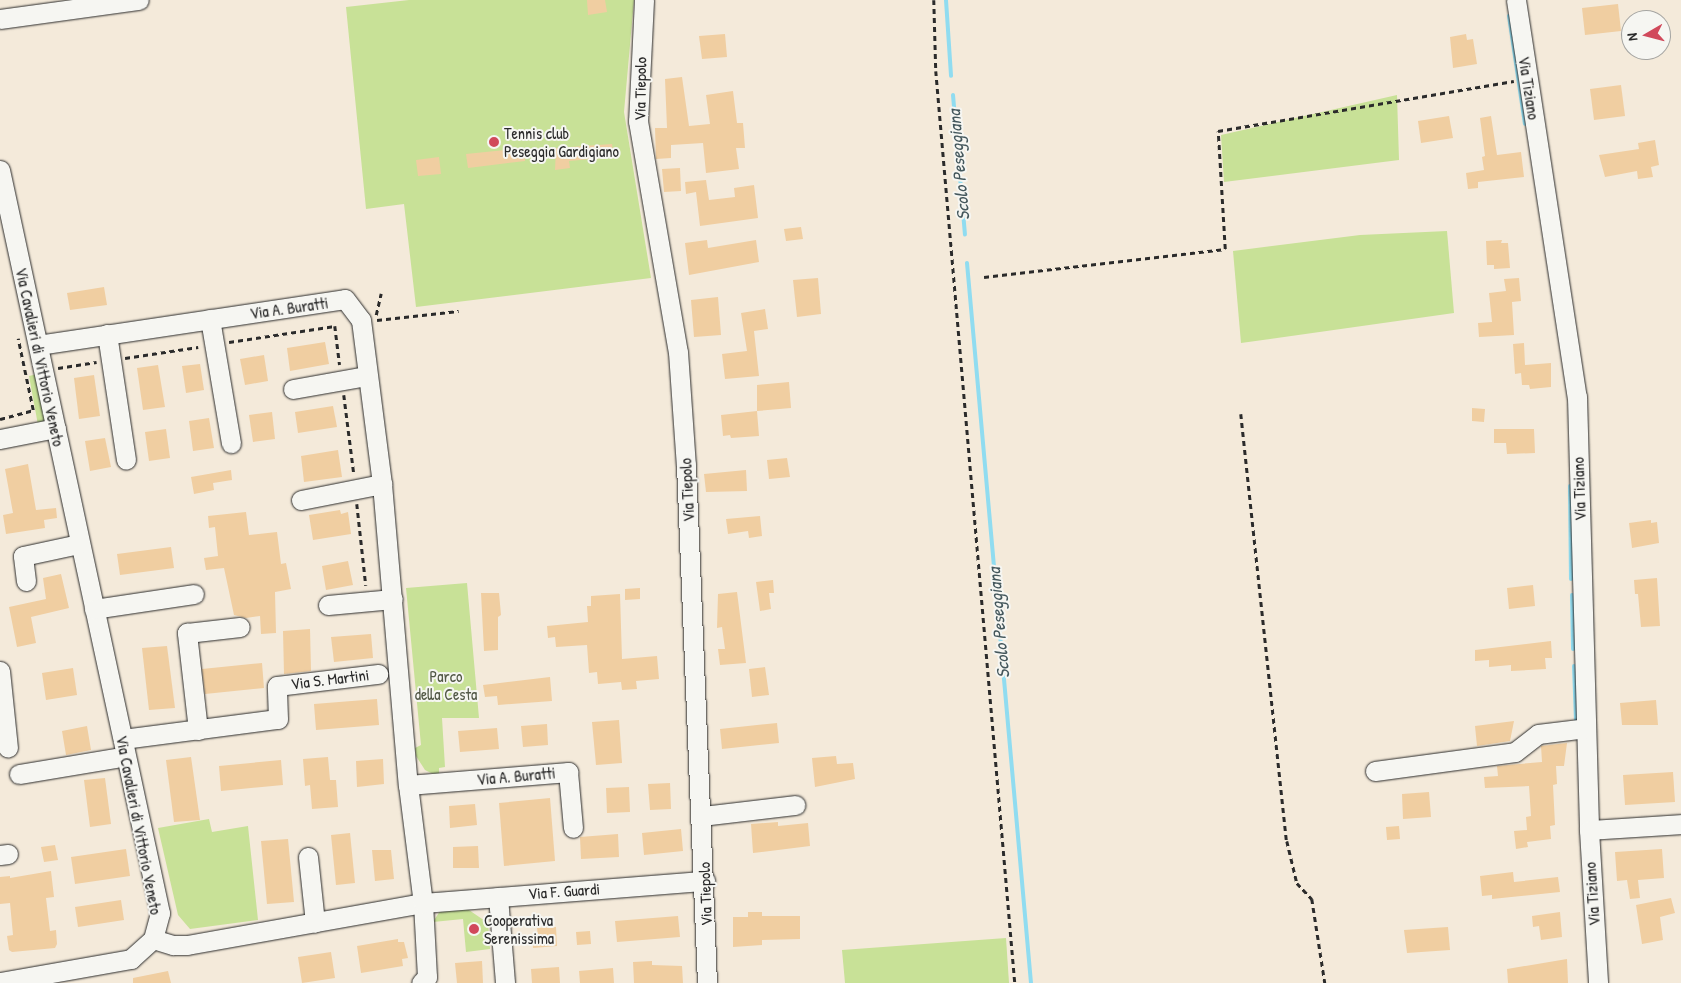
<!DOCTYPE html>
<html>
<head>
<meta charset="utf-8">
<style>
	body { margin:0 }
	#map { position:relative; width:1681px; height:983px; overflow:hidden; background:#f4eada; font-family:"Patrick Hand",sans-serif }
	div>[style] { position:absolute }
	.green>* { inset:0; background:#c8e197 }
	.stream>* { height:4px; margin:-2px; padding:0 2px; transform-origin:2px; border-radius:2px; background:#90dcf0 }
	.building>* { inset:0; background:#f0cea1 }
	.path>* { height:2.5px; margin-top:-1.25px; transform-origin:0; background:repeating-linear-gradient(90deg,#2b2b2b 0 5px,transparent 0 9px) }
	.roads { filter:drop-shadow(0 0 1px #2b2b2b) drop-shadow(0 0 1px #2b2b2b) }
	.minor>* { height:19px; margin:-9.5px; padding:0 9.5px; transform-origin:9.5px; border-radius:9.5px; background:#f6f6f2 }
	.dots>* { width:14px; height:14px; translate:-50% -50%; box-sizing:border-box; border:2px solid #f6f6f2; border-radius:50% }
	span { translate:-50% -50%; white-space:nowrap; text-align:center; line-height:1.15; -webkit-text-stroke:4px #f6f6f2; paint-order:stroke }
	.street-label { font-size:16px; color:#2b2b2b }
	.poi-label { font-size:16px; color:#2b2b2b }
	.left { translate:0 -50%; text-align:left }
	.park-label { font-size:16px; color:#525846 }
	.water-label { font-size:18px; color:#44575c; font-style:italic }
	.north { position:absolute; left:1621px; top:10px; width:50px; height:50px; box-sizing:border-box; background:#f6f6f2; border:1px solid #a5a5a2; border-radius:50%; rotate:262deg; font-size:14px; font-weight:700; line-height:20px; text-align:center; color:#2b2b2b }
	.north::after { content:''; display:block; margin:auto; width:18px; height:22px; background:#d1495b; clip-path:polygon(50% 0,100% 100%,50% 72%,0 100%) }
</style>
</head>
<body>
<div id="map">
	<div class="green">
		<i style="clip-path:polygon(409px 0,634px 0,624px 112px,651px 278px,416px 307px,404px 204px,366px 209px,346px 7px)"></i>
		<i style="clip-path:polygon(1397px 95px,1399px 160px,1224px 182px,1221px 135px)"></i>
		<i style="clip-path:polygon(1447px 231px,1454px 313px,1241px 343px,1233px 251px,1360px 235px)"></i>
		<i style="clip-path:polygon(37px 374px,45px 420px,38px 425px,29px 376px)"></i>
		<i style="clip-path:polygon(467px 583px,479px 718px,442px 718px,445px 767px,439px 768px,439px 775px,431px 773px,425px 770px,416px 756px,415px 748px,421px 745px,406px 588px)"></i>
		<i style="clip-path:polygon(209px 819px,212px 832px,248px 826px,258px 920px,190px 929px,178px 915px,158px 828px)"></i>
		<i style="clip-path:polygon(452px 906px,466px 908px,488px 923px,490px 949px,466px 952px,463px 919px,433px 922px,440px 911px)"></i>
		<i style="clip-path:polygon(1006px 938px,1009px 983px,845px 983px,842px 950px)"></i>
	</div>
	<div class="stream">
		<i style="left:946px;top:0;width:76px;rotate:86.2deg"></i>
		<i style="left:1509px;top:16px;width:109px;rotate:81.6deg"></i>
		<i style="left:953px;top:95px;width:140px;rotate:85.1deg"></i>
		<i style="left:967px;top:263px;width:723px;rotate:84.92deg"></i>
		<i style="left:1570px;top:486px;width:93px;rotate:89.4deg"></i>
		<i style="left:1572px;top:595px;width:54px;rotate:88.9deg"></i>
		<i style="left:1574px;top:666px;width:54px;rotate:87.9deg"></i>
	</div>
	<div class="building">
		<i style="clip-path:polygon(587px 0,605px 0,607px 12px,588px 15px)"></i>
		<i style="clip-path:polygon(1618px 4px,1621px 31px,1585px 35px,1582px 8px)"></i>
		<i style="clip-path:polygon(725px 34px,727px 57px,702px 59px,699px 36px)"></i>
		<i style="clip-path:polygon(1466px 34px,1467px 40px,1473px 39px,1477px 64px,1453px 68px,1450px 37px)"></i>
		<i style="clip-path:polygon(682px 77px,689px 126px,710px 124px,706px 95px,733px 91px,737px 123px,743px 123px,745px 148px,736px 148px,739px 169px,706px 173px,703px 143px,671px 145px,671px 158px,656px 159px,655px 128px,667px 128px,665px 79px)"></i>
		<i style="clip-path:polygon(1621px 85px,1625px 116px,1594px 120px,1590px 89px)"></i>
		<i style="clip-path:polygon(1449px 116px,1453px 138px,1421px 143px,1418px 121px)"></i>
		<i style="clip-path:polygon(1491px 116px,1497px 155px,1521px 152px,1524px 177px,1478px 182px,1478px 188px,1468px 189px,1466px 173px,1484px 170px,1482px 157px,1485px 156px,1480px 118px)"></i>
		<i style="clip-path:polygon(1655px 140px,1659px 165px,1651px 167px,1653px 177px,1638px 179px,1637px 171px,1605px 177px,1599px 155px,1639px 149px,1638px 143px)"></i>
		<i style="clip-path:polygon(612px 144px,614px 157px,569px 161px,570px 168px,555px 170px,556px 148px)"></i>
		<i style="clip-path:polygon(524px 148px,525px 161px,468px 168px,466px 154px)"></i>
		<i style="clip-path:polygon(439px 157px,441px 174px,418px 176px,416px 160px)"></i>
		<i style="clip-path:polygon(680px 168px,681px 191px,664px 192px,662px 169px)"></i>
		<i style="clip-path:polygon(706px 180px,709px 200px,735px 197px,734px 188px,754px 185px,758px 218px,700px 226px,696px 192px,686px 194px,685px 182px)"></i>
		<i style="clip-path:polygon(801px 227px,803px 239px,786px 241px,784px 229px)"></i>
		<i style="clip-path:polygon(707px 240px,708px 248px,756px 240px,759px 262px,689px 275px,685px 243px)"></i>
		<i style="clip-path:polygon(1502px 240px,1501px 243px,1508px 243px,1510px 268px,1494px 269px,1494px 265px,1487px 265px,1486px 241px)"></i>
		<i style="clip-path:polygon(818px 278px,821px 314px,797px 317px,793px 280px)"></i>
		<i style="clip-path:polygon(1519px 278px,1521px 301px,1512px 302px,1514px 335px,1479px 337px,1478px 323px,1492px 322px,1489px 293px,1506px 291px,1504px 279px)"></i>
		<i style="clip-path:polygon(104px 287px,107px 305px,70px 310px,67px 293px)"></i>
		<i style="clip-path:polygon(718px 297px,721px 335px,694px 337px,691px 300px)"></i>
		<i style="clip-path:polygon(765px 309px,768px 329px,754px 331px,759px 376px,725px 379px,722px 354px,747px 351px,741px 313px)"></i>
		<i style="clip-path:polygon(325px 342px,329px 364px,290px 371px,287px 348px)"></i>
		<i style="clip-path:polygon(1524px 343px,1525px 365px,1551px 363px,1551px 387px,1530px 389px,1529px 385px,1522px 385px,1521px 373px,1515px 374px,1513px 344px)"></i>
		<i style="clip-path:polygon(264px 355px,268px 381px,245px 385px,240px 359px)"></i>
		<i style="clip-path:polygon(200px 364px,204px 390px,186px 393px,182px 366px)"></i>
		<i style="clip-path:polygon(158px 365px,165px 407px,143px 410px,137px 368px)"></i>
		<i style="clip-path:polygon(94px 375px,100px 416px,79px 419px,74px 378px)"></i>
		<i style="clip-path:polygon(789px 382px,791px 408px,757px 411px,757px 385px)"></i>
		<i style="clip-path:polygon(333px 406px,337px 427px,298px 433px,295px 412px)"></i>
		<i style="clip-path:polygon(1472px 408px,1485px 409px,1484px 422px,1472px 421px)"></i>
		<i style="clip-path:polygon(757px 411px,759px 436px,731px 438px,730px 435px,723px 436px,721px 415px)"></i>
		<i style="clip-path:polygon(272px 412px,275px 439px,253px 442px,249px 415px)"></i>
		<i style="clip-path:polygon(209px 418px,214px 448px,193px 451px,189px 421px)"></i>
		<i style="clip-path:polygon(166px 429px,170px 458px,149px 461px,145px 432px)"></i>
		<i style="clip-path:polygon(1494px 429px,1534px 429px,1535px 453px,1507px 454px,1506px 443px,1494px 443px)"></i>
		<i style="clip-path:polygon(105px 438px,111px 467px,90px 471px,85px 441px)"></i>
		<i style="clip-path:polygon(338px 450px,342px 477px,304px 482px,301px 456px)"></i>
		<i style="clip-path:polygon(787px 458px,790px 477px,769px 479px,767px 460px)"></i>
		<i style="clip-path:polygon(28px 464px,36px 510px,56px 508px,57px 518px,44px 520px,45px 528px,6px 534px,3px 515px,13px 513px,5px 469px)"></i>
		<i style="clip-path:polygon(231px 470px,232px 480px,213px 483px,214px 490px,194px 494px,191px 477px)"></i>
		<i style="clip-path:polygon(746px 470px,747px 491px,706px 492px,704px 474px)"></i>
		<i style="clip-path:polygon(340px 510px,341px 514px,348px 512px,351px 534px,313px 540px,309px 515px)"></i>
		<i style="clip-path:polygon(246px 512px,249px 535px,277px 532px,281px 564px,286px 563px,291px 589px,275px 592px,276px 633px,261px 634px,260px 616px,246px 618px,234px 615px,224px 568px,206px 570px,204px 558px,218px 556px,215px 527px,209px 528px,208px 516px)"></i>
		<i style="clip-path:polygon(760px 516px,762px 536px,749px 538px,748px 531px,728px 534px,726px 519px)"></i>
		<i style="clip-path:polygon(1651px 520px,1651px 523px,1657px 522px,1659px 543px,1632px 548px,1629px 523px)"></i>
		<i style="clip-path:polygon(171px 547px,174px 568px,120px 575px,117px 554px)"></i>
		<i style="clip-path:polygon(348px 561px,353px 585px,326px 590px,322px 566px)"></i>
		<i style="clip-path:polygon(61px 574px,69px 608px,31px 617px,36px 643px,17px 647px,9px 607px,46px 599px,43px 578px)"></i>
		<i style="clip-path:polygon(1657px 578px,1660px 626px,1641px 627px,1638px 594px,1635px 594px,1634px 580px)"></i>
		<i style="clip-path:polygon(773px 580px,774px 593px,769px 593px,771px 609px,760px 611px,756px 582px)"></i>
		<i style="clip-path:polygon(1533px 585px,1535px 606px,1509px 609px,1507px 588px)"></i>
		<i style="clip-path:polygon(640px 588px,640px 599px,625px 600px,625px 589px)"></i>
		<i style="clip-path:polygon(737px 592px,746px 663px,720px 665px,718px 649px,725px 649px,722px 627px,717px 628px,718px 594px)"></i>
		<i style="clip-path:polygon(481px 593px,499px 593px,501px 615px,498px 617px,498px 650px,484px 651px)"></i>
		<i style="clip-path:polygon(620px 594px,622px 659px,657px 656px,659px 679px,636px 681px,637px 689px,622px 690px,621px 682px,598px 684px,597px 672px,589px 673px,587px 645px,556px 647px,555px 637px,548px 638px,547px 626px,588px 622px,587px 606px,591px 606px,591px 596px)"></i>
		<i style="clip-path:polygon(310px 629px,311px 671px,284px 674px,283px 631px)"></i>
		<i style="clip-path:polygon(371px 634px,373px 658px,334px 662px,331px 637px)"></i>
		<i style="clip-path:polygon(1551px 641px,1552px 658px,1545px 658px,1546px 669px,1511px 671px,1511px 665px,1489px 667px,1489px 660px,1475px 661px,1475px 650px)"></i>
		<i style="clip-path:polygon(167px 646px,175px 708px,149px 710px,142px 648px)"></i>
		<i style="clip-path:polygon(262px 663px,264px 688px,205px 694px,202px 669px)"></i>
		<i style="clip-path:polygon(765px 667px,769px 695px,752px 697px,749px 669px)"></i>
		<i style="clip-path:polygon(73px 668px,77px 695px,46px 700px,42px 673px)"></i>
		<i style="clip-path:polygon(550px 677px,552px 701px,498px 705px,497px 696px,485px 697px,483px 685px)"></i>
		<i style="clip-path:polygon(377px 699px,379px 725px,316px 730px,314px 704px)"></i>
		<i style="clip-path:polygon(1656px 700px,1658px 725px,1622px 725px,1620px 703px)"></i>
		<i style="clip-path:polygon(619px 720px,622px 763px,596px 765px,592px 722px)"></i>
		<i style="clip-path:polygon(1514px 721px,1510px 741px,1477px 746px,1475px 726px)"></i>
		<i style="clip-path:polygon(777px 723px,779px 743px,722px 749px,720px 729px)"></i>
		<i style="clip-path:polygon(547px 724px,548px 745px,523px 747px,521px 726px)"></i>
		<i style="clip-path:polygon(87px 726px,91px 750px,66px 755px,62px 731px)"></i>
		<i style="clip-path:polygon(497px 728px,499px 749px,460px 752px,458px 731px)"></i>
		<i style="clip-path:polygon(1567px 743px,1564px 766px,1556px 766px,1557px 784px,1553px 785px,1555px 825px,1550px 826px,1551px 839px,1527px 842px,1528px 847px,1516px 849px,1514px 831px,1527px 830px,1526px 817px,1531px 816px,1529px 786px,1485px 788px,1484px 777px,1498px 776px,1497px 766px,1542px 762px,1541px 746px)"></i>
		<i style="clip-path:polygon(836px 756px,837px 764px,853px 763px,855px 779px,815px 787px,812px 758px)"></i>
		<i style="clip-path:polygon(191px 757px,200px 820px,174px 822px,166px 760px)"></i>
		<i style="clip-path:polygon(328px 757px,330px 780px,336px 780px,338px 807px,312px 809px,310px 785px,305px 786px,303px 759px)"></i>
		<i style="clip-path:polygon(383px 759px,384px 784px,357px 787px,356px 761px)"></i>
		<i style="clip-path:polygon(281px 760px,283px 785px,221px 791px,219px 766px)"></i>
		<i style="clip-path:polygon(1673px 772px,1675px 802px,1625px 805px,1623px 775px)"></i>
		<i style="clip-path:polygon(105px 778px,111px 824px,90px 827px,84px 780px)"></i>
		<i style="clip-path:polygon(670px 783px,671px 809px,650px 810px,648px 784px)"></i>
		<i style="clip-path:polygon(629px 787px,630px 812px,607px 813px,606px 788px)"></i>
		<i style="clip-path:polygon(1429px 792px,1431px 817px,1403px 819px,1402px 794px)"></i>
		<i style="clip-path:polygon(550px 798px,555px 861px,504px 866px,499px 803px)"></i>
		<i style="clip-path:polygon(475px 804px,477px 825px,450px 828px,449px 806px)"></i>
		<i style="clip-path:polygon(778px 822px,778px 826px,808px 823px,810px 846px,753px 853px,751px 824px)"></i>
		<i style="clip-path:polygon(1399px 826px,1400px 839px,1387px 840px,1386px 827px)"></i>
		<i style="clip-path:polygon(681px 829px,683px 851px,644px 855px,642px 833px)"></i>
		<i style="clip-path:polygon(350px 833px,355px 883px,336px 885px,331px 835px)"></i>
		<i style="clip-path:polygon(618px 834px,619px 857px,581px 859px,580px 837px)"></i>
		<i style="clip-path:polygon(288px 839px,294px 902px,267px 904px,261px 841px)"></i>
		<i style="clip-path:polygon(55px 845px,58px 860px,44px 862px,41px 847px)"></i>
		<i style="clip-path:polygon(478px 846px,479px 868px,453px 868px,453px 847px)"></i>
		<i style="clip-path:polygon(126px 849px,130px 876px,75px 884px,71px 857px)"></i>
		<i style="clip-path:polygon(1662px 849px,1664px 878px,1638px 880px,1640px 898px,1630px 899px,1627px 880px,1617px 881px,1615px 852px)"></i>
		<i style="clip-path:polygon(372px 850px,391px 850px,394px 879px,375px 881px)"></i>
		<i style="clip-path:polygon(51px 871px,54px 897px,46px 898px,50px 931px,56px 930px,57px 944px,55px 948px,12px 952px,9px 950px,7px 936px,13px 935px,10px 903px,0 904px,0 877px,10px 876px,10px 878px)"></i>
		<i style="clip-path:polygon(1513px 872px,1514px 882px,1558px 877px,1560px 892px,1492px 899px,1492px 895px,1482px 896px,1480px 876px)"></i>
		<i style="clip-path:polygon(1671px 898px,1675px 913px,1660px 917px,1663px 940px,1642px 944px,1636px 905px)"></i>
		<i style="clip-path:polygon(121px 900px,124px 920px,78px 927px,75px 907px)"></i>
		<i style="clip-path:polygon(748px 912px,762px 912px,762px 916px,800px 916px,800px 939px,762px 940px,762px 945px,733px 947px,733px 917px,748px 917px)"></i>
		<i style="clip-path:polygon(1560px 912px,1562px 937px,1541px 940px,1539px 926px,1533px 927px,1532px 916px)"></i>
		<i style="clip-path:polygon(678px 916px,680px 937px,617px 942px,615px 921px)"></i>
		<i style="clip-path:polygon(556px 927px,557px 946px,533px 948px,532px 936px,538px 936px,537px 928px)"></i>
		<i style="clip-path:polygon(1448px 927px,1450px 950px,1407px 953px,1404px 930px)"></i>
		<i style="clip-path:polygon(590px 931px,591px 944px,577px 945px,576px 932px)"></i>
		<i style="clip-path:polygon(398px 939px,398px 942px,404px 942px,408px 958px,402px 959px,403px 966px,361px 973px,357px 946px)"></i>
		<i style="clip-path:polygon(331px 952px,335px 978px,302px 983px,298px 957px)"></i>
		<i style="clip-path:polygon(1567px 959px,1568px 983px,1508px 983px,1507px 969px)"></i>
		<i style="clip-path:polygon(482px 961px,483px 983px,457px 983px,455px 963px)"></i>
		<i style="clip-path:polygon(652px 961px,652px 965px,682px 966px,683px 983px,634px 983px,633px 962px)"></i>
		<i style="clip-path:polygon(559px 967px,560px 983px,532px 983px,531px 969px)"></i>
		<i style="clip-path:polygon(613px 968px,614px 983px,580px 983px,579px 971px)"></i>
		<i style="clip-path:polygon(168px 971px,171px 983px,133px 983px,133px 978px)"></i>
	</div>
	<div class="path">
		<i style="left:934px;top:0;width:71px;rotate:88.4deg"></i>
		<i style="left:936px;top:71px;width:915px;rotate:85.05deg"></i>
		<i style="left:984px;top:277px;width:243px;rotate:-6.6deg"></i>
		<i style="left:1225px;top:249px;width:118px;rotate:-93.4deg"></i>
		<i style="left:1218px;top:131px;width:300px;rotate:-9.6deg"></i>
		<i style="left:376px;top:315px;width:22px;rotate:-77deg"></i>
		<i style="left:377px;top:320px;width:82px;rotate:-6.3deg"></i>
		<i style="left:229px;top:342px;width:107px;rotate:-8.6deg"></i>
		<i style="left:335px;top:326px;width:39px;rotate:83deg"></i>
		<i style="left:125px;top:358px;width:74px;rotate:-8.6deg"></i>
		<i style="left:58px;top:368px;width:39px;rotate:-9deg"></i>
		<i style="left:344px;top:395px;width:80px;rotate:82.8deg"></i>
		<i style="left:1241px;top:414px;width:429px;rotate:83.9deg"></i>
		<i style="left:1287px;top:841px;width:43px;rotate:76.6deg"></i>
		<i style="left:1297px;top:883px;width:22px;rotate:47deg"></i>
		<i style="left:1312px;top:899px;width:85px;rotate:81.2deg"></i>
		<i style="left:0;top:419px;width:34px;rotate:-15deg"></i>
		<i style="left:33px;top:410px;width:73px;rotate:-101.9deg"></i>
		<i style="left:357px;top:504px;width:82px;rotate:83.7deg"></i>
	</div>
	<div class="roads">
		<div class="minor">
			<i style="left:644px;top:0;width:121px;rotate:92.8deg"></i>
			<i style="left:638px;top:121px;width:234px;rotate:80.2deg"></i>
			<i style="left:678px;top:352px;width:113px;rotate:86deg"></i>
			<i style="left:686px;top:465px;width:518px;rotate:87.68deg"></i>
			<i style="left:1516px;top:0;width:402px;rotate:81.3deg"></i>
			<i style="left:1577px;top:397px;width:433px;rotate:88.4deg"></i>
			<i style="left:1589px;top:830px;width:153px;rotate:86.6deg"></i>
			<i style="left:0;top:19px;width:140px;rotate:-7.8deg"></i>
			<i style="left:0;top:170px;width:760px;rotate:77.85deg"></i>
			<i style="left:160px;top:913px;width:27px;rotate:105deg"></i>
			<i style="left:153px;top:939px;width:30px;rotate:138deg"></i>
			<i style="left:131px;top:959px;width:133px;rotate:170deg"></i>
			<i style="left:210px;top:319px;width:126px;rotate:80.4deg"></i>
			<i style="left:107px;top:334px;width:127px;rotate:81.4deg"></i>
			<i style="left:38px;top:345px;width:310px;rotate:-8.5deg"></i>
			<i style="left:345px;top:299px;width:26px;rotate:53deg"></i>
			<i style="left:361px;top:320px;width:165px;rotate:82.7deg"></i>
			<i style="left:382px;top:484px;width:302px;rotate:85.1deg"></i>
			<i style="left:408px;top:785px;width:119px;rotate:82.8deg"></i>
			<i style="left:423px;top:903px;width:74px;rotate:86.9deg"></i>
			<i style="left:427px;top:977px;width:8px;rotate:135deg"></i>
			<i style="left:293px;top:389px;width:75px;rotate:-10deg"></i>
			<i style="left:0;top:439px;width:57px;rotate:-11.1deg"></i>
			<i style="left:301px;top:500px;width:83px;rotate:-11.2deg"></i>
			<i style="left:26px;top:581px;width:25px;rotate:-97deg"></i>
			<i style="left:23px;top:556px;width:57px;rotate:-12.1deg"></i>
			<i style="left:328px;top:605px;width:65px;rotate:-5.3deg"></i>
			<i style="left:94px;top:609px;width:101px;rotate:-8.5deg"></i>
			<i style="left:0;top:671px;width:77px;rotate:84.1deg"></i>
			<i style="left:198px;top:730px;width:98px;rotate:-96.5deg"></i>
			<i style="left:187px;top:633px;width:53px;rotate:-6.5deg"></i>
			<i style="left:123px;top:739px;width:156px;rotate:-7.4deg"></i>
			<i style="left:278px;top:719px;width:33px;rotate:-92deg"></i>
			<i style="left:277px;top:686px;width:102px;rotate:-6.8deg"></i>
			<i style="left:1375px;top:771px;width:141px;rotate:-7.7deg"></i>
			<i style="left:1515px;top:752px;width:29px;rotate:-38deg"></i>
			<i style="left:1538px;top:734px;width:48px;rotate:-7.1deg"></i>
			<i style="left:19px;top:774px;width:98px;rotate:-9.4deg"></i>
			<i style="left:408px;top:785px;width:161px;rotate:-4.6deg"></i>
			<i style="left:568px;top:772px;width:56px;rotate:84.9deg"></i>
			<i style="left:702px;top:816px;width:94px;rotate:-6.7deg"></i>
			<i style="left:1589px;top:830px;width:92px;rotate:-3.7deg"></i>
			<i style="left:0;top:855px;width:8px;rotate:-7deg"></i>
			<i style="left:308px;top:857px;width:66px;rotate:83.9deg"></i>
			<i style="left:498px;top:897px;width:86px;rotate:85.3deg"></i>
			<i style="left:153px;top:939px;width:21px;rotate:17deg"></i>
			<i style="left:173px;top:945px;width:14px"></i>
			<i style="left:187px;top:945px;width:240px;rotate:-10.1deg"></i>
			<i style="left:423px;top:903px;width:283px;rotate:-4.5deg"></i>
		</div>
	</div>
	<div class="dots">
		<i style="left:494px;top:142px;background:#d1495b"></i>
		<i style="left:474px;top:929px;background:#d1495b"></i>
	</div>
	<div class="street-label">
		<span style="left:1529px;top:88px;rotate:81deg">Via Tiziano</span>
		<span style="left:640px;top:89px;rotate:-89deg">Via Tiepolo</span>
		<span style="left:289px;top:308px;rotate:-8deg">Via A. Buratti</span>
		<span style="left:40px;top:357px;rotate:78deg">Via Cavalieri di Vittorio Veneto</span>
		<span style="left:1579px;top:489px;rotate:-92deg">Via Tiziano</span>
		<span style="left:687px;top:490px;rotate:-93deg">Via Tiepolo</span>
		<span style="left:330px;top:679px;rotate:-7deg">Via S. Martini</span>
		<span style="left:516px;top:776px;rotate:-5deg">Via A. Buratti</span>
		<span style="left:139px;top:825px;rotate:79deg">Via Cavalieri di Vittorio Veneto</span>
		<span style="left:564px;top:891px;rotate:-4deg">Via F. Guardi</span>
		<span style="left:705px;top:894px;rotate:-92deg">Via Tiepolo</span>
		<span style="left:1592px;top:894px;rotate:-94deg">Via Tiziano</span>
	</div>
	<div class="poi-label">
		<span class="left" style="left:504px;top:142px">Tennis club<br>Peseggia Gardigiano</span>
		<span class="left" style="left:484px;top:929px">Cooperativa<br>Serenissima</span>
	</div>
	<div class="park-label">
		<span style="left:446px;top:685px">Parco<br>della Cesta</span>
	</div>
	<div class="water-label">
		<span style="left:959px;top:165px;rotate:-95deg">Scolo Peseggiana</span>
		<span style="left:999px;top:623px;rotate:-95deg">Scolo Peseggiana</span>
	</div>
	<div class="north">N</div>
</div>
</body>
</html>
